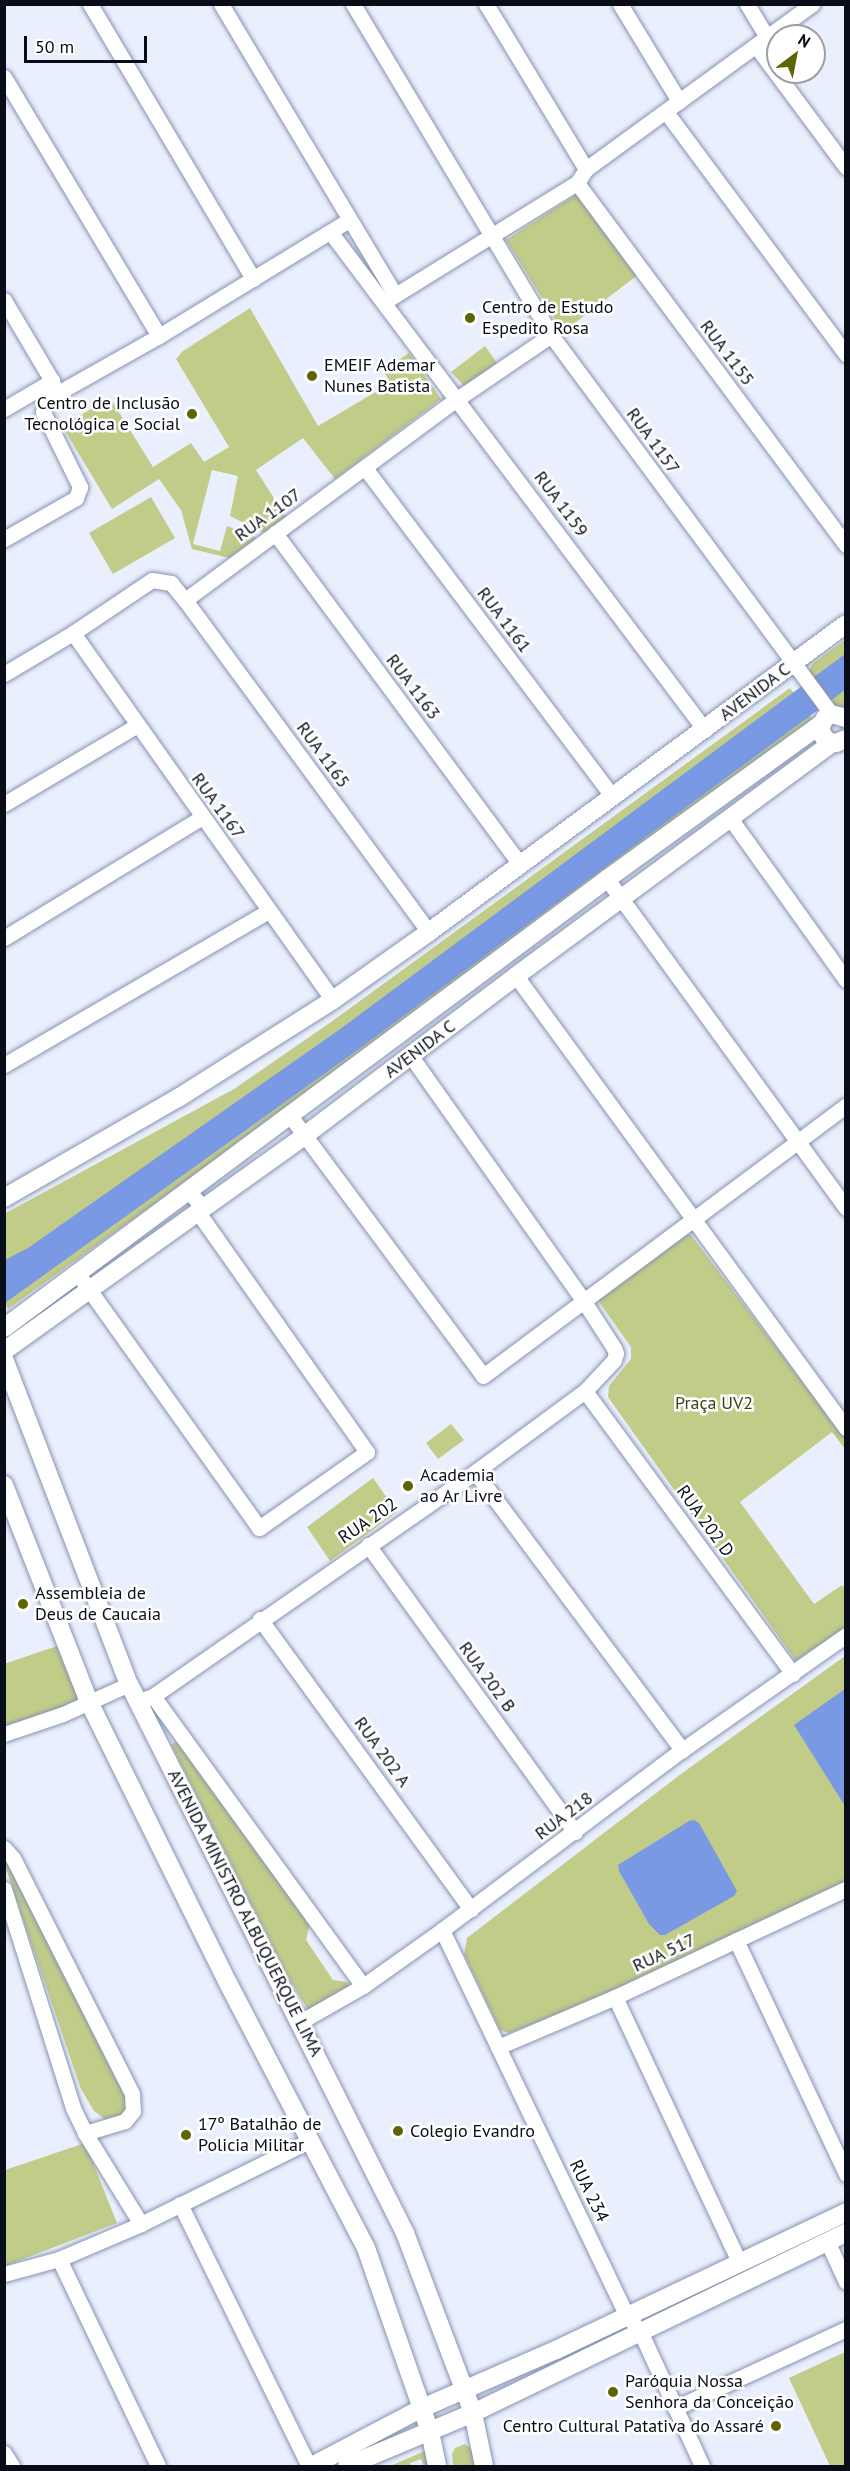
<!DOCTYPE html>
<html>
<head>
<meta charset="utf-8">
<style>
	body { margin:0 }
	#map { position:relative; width:850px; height:2471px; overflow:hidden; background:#e9effc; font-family:"PT Sans",sans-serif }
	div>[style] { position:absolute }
	.green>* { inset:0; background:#c2cc89 }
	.water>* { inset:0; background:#7999e4 }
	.roads { filter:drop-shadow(0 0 2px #8593b2) drop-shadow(0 0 2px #8593b2) }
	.minor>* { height:15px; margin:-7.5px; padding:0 7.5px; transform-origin:7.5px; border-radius:7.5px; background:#fff }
	.tertiary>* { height:18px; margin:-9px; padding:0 9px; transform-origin:9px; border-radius:9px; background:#fff }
	.dots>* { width:16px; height:16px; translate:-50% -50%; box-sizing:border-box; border:3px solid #fff; border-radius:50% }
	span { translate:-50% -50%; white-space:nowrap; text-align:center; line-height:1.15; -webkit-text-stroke:5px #fff; paint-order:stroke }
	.poi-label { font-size:18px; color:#090d18 }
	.left { translate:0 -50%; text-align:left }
	.right { translate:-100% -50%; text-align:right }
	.street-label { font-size:18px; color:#090d18 }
	.park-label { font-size:18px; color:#3c411a }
	.frame { position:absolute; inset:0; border:6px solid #090d18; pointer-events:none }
	.north { position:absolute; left:766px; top:24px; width:60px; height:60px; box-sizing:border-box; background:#fff; border:2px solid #9d9ea3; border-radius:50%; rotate:32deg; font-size:16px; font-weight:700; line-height:24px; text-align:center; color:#090d18 }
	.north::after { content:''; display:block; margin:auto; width:21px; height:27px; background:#5e6504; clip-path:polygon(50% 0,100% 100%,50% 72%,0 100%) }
	.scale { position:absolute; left:24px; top:36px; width:123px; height:27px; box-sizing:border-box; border:3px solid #090d18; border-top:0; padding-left:8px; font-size:18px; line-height:21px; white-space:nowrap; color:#090d18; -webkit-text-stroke:4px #fff; paint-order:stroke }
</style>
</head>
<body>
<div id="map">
	<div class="green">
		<i style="clip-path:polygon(580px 192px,639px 274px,563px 332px,506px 240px)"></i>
		<i style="clip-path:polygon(250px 308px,318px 426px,391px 383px,383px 371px,409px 353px,441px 399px,335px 479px,303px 438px,256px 470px,286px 517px,264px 533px,230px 516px,238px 476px,212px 470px,193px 544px,220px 551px,227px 526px,257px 538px,229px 558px,192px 549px,181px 510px,159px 479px,112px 509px,62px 426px,110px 398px,153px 467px,191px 443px,204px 462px,229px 447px,176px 359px,183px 351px)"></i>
		<i style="clip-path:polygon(485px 346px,497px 363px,465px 387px,451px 372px)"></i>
		<i style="clip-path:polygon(151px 497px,175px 538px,113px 574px,89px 533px)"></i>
		<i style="clip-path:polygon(845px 640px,845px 706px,839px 708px,834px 705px,808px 675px,812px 664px)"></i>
		<i style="clip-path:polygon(790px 688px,813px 719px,258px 1129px,8px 1309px,4px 1302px,4px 1214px,234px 1089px,331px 1022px)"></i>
		<i style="clip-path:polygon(685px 1234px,691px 1235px,845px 1438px,845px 1449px,832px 1432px,740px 1502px,814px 1604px,842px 1585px,845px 1589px,845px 1632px,796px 1661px,608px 1397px,609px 1386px,631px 1359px,631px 1347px,599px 1302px,600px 1295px)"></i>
		<i style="clip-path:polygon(451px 1424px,464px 1440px,438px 1459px,426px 1443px)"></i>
		<i style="clip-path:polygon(373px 1478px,397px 1512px,330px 1561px,307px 1527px)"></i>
		<i style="clip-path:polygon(57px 1646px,79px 1699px,68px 1712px,5px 1731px,4px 1664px)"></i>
		<i style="clip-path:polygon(845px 1656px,845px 1885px,640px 1983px,509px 2033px,500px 2030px,464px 1954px,467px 1938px,681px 1774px)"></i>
		<i style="clip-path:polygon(178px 1742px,310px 1924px,306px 1940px,333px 1980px,347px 1982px,350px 1989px,309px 2012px,286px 1973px,171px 1744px)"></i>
		<i style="clip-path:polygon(4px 1850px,132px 2094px,128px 2117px,107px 2121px,94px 2111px,81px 2089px,5px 1866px)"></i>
		<i style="clip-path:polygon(85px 2143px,117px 2223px,5px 2266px,5px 2170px)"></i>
		<i style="clip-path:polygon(845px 2352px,845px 2466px,830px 2466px,789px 2378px)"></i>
		<i style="clip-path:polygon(465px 2444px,474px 2451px,477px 2466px,453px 2466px,452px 2454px,455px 2448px)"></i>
		<i style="clip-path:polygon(425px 2451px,428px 2466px,424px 2466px,421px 2459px,410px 2463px,411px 2466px,390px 2466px)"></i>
	</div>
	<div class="water">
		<i style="clip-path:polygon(845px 654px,845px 690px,356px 1051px,5px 1303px,5px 1260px,28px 1248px,343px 1027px)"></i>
		<i style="clip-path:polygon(845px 1689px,845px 1806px,794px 1725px)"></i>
		<i style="clip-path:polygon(694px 1820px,699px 1823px,737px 1891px,734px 1896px,665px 1935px,660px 1935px,649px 1924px,619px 1871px,618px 1865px,689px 1821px)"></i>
	</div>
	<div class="roads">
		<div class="minor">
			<i style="left:90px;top:4px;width:320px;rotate:59.3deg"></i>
			<i style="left:221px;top:4px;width:339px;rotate:59.1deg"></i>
			<i style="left:353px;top:4px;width:386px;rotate:59.1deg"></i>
			<i style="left:551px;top:335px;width:471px;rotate:53.5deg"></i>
			<i style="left:486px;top:4px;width:193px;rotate:58.8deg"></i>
			<i style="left:620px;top:4px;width:114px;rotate:58.7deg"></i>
			<i style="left:747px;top:4px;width:39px;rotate:59deg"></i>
			<i style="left:756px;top:46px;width:151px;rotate:53.4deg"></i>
			<i style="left:4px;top:77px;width:302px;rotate:59.1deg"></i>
			<i style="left:666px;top:112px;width:302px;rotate:53.4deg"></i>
			<i style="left:577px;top:183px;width:451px;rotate:53.4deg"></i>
			<i style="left:331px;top:233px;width:622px;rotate:53.04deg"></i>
			<i style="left:4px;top:300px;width:94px;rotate:59.3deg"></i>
			<i style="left:52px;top:381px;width:14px;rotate:73deg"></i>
			<i style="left:56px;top:394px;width:11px;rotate:146deg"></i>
			<i style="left:47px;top:400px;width:13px;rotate:108deg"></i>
			<i style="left:43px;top:412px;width:84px;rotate:63.7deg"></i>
			<i style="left:80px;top:487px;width:12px;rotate:110deg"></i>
			<i style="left:76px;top:498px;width:83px;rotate:150.3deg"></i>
			<i style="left:384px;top:302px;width:227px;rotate:-31.7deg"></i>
			<i style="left:577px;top:183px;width:17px;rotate:-57deg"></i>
			<i style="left:586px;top:169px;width:280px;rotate:-36.1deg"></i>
			<i style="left:56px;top:394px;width:118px;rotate:-29.4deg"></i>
			<i style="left:159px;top:336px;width:223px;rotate:-31.4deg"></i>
			<i style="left:4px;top:409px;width:56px;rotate:-30.3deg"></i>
			<i style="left:365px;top:468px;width:411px;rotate:53deg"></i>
			<i style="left:275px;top:533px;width:412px;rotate:53.5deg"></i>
			<i style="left:185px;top:600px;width:412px;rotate:53.7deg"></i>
			<i style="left:73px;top:633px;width:450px;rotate:54.7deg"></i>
			<i style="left:4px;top:674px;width:80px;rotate:-30.7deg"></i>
			<i style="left:73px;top:633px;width:95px;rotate:-33.9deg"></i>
			<i style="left:152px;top:580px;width:19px;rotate:9deg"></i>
			<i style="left:171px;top:583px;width:22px;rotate:51deg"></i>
			<i style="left:185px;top:600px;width:338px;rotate:-36.5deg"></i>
			<i style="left:457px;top:399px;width:114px;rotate:-34.2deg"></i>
			<i style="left:4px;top:804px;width:153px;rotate:-30.6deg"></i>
			<i style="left:730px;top:818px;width:199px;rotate:54.4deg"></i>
			<i style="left:607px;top:879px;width:407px;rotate:54deg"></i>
			<i style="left:4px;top:938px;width:232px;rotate:-31.4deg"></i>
			<i style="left:516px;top:976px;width:560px;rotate:53.87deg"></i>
			<i style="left:4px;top:1065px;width:306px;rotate:-30.2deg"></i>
			<i style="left:291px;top:1117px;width:322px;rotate:53.4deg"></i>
			<i style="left:483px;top:1376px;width:453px;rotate:-36.7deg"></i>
			<i style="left:78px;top:1274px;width:312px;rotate:54.5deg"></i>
			<i style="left:259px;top:1528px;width:132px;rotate:-35.1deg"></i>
			<i style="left:367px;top:1452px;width:295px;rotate:-125.2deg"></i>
			<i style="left:197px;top:1211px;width:8px;rotate:-76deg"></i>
			<i style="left:199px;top:1203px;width:15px;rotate:-132deg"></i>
			<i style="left:585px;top:1391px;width:351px;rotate:53.7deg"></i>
			<i style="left:475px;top:1472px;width:347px;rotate:53.3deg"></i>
			<i style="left:368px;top:1545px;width:354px;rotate:54.2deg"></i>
			<i style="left:260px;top:1619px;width:359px;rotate:54deg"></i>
			<i style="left:153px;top:1696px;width:358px;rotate:54.1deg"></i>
			<i style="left:138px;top:1701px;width:16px;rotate:-18deg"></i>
			<i style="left:153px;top:1696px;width:392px;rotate:-34.8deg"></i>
			<i style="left:475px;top:1472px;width:137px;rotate:-36.4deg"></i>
			<i style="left:585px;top:1391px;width:42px;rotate:-46.9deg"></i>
			<i style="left:614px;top:1360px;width:7px;rotate:-74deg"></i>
			<i style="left:616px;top:1353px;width:5px;rotate:-112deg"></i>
			<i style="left:614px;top:1348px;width:57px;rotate:-122.9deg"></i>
			<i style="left:583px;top:1300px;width:300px;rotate:-125.2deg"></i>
			<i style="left:4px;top:1734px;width:62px;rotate:-18.7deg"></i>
			<i style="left:63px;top:1714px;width:72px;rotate:-24.4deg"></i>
			<i style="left:4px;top:1848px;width:13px;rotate:48deg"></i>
			<i style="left:13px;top:1858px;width:264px;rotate:63.2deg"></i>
			<i style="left:132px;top:2094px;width:17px;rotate:87deg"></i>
			<i style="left:133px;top:2111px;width:13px;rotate:129deg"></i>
			<i style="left:125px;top:2121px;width:42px;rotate:163.3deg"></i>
			<i style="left:4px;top:1889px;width:230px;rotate:72.5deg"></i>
			<i style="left:73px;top:2108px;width:28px;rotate:64deg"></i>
			<i style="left:85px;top:2133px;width:107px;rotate:58.4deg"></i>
			<i style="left:442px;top:1930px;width:426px;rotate:64.4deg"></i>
			<i style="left:626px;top:2314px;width:22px;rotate:51deg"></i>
			<i style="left:640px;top:2331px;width:149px;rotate:65.3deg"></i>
			<i style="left:736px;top:1940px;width:259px;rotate:64.8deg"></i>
			<i style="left:615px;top:1997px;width:293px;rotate:64.9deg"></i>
			<i style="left:300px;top:2022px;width:73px;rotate:-29.7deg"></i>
			<i style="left:363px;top:1986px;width:97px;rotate:-35.3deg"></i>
			<i style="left:442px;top:1930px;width:300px;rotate:-36.9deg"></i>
			<i style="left:682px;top:1750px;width:200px;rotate:-35deg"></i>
			<i style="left:498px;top:2047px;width:127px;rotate:-23.1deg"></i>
			<i style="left:615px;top:1997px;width:255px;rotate:-25.1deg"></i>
			<i style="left:180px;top:2204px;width:292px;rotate:63.8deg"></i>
			<i style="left:827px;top:2241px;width:45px;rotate:65.1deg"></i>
			<i style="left:59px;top:2259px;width:229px;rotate:64.4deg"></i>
			<i style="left:4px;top:2274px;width:57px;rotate:-15.3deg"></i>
			<i style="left:59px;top:2259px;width:89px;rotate:-23.1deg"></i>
			<i style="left:141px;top:2224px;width:187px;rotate:-26.3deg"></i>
			<i style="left:675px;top:2408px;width:188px;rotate:-24.8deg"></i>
			<i style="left:4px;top:2453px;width:15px;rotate:58deg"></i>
		</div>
		<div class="tertiary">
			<i style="left:846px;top:718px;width:16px;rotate:-165deg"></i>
			<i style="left:831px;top:714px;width:7px;rotate:146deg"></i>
			<i style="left:825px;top:718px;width:11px;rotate:117deg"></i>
			<i style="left:820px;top:728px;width:9px;rotate:69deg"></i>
			<i style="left:823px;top:736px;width:8px;rotate:45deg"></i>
			<i style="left:829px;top:742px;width:7px;rotate:8deg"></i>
			<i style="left:836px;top:743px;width:11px;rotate:-22deg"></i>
			<i style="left:4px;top:1198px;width:201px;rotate:-29.9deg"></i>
			<i style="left:178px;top:1098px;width:183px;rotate:-32.3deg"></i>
			<i style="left:333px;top:1000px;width:118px;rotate:-35.3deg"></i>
			<i style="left:429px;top:932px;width:518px;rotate:-36.45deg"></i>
			<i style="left:4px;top:1328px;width:752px;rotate:-36.67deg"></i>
			<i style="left:607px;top:879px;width:264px;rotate:-35.9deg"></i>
			<i style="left:4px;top:1351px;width:369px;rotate:-35.6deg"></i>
			<i style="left:304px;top:1136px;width:266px;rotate:-37deg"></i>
			<i style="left:516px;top:976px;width:393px;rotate:-36.4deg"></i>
			<i style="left:4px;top:1359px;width:348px;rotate:69deg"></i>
			<i style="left:129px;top:1684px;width:614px;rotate:63.31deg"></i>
			<i style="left:405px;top:2233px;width:192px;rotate:69.3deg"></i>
			<i style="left:473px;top:2413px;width:54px;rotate:78.3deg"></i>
			<i style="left:4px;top:1485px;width:233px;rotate:68.6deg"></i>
			<i style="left:89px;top:1702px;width:313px;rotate:63.7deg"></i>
			<i style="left:228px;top:1983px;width:299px;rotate:62.5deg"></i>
			<i style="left:366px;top:2248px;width:195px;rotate:70.8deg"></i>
			<i style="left:430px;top:2432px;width:35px;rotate:78deg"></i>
			<i style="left:312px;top:2466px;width:122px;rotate:-27.8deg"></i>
			<i style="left:420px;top:2409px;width:148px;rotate:-23.5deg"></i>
			<i style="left:556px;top:2350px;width:321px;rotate:-25.4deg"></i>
			<i style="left:347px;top:2466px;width:137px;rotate:-22.8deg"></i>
			<i style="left:473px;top:2413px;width:414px;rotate:-25.8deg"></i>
		</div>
	</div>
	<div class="dots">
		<i style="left:470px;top:318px;background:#5e6504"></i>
		<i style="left:312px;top:376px;background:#5e6504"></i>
		<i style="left:192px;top:414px;background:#5e6504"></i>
		<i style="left:408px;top:1486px;background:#5e6504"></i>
		<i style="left:23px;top:1604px;background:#5e6504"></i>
		<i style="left:398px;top:2131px;background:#5e6504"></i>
		<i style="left:186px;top:2135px;background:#5e6504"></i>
		<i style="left:613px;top:2392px;background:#5e6504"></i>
		<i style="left:776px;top:2426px;background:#5e6504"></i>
	</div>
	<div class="poi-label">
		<span class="left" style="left:482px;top:318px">Centro de Estudo<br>Espedito Rosa</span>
		<span class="left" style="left:324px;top:376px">EMEIF Ademar<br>Nunes Batista</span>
		<span class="right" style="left:180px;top:414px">Centro de Inclusão<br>Tecnológica e Social</span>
		<span class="left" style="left:420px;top:1486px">Academia<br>ao Ar Livre</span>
		<span class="left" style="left:35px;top:1604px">Assembleia de<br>Deus de Caucaia</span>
		<span class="left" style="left:198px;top:2135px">17º Batalhão de<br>Policia Militar</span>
		<span class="left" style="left:410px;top:2131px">Colegio Evandro</span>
		<span class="left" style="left:625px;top:2392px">Paróquia Nossa<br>Senhora da Conceição</span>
		<span class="right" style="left:764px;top:2426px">Centro Cultural Patativa do Assaré</span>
	</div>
	<div class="street-label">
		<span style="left:727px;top:353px;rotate:53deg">RUA 1155</span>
		<span style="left:653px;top:441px;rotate:54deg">RUA 1157</span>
		<span style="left:561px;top:504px;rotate:53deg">RUA 1159</span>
		<span style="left:268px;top:515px;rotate:-36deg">RUA 1107</span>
		<span style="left:504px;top:620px;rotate:53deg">RUA 1161</span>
		<span style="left:413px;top:687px;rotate:53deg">RUA 1163</span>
		<span style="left:755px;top:692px;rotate:-37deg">AVENIDA C</span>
		<span style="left:323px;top:755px;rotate:54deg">RUA 1165</span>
		<span style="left:218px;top:806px;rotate:54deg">RUA 1167</span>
		<span style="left:420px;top:1049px;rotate:-37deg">AVENIDA C</span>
		<span style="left:368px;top:1521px;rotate:-34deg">RUA 202</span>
		<span style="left:705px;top:1521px;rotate:54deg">RUA 202 D</span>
		<span style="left:487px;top:1677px;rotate:54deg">RUA 202 B</span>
		<span style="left:382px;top:1752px;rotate:54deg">RUA 202 A</span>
		<span style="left:564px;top:1816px;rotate:-37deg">RUA 218</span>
		<span style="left:245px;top:1913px;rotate:63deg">AVENIDA MINISTRO ALBUQUERQUE LIMA</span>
		<span style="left:664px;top:1953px;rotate:-25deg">RUA 517</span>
		<span style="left:589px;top:2191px;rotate:64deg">RUA 234</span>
	</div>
	<div class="park-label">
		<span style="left:714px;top:1403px">Praça UV2</span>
	</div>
	<div class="frame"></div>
	<div class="north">N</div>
	<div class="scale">50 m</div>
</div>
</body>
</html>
